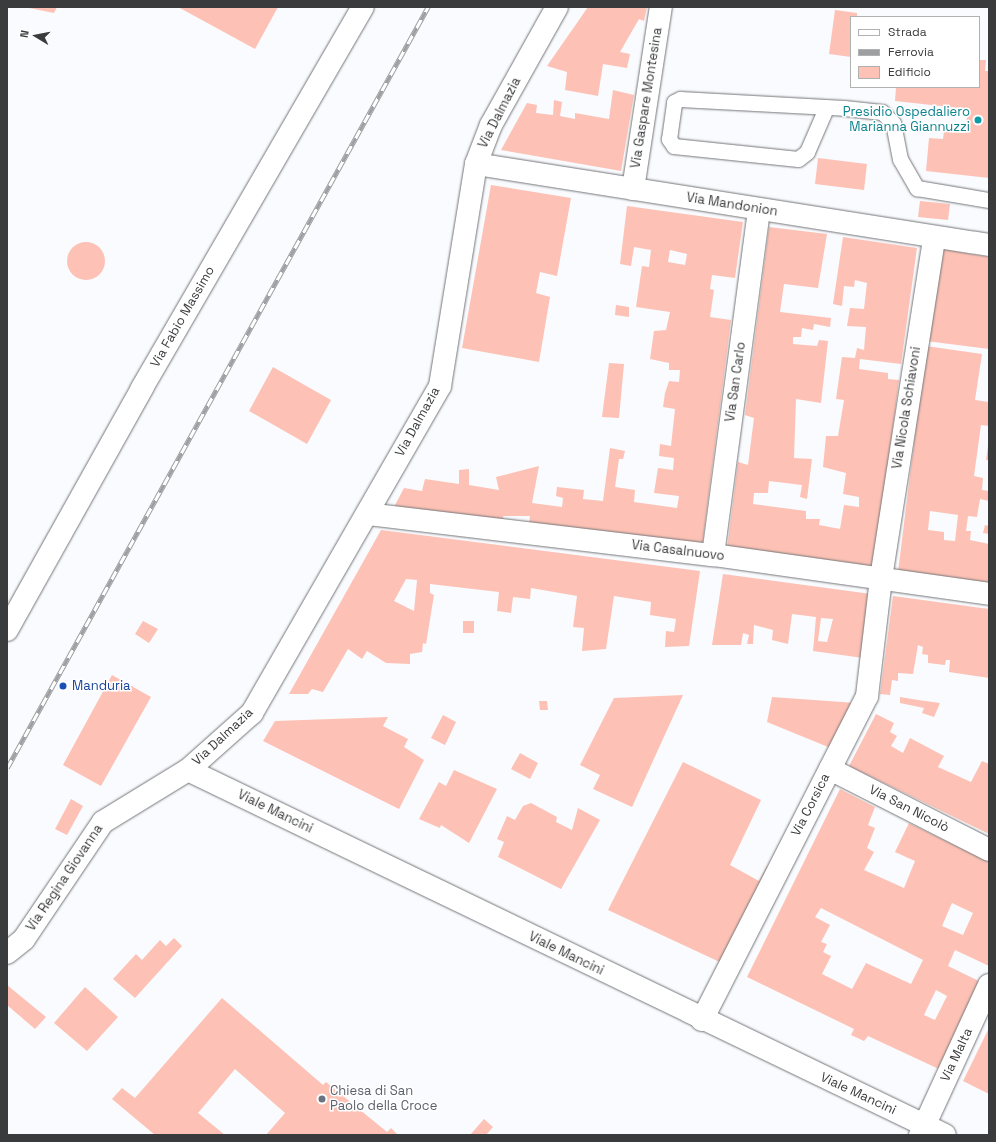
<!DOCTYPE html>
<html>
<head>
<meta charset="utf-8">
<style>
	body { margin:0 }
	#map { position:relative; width:996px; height:1142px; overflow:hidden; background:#f9fbfe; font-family:"Space Grotesk",sans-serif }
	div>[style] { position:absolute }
	.building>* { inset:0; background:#fdc2b5 }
	.round { border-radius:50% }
	.roads { filter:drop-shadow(0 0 1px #747578) drop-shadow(0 0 1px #747578) }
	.service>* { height:15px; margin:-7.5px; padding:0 7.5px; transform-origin:7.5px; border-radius:7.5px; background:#fff }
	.minor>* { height:22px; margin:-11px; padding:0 11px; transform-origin:11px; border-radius:11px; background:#fff }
	.tertiary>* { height:22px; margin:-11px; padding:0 11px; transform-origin:11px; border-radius:11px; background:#fff }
	.rail>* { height:4.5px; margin-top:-2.25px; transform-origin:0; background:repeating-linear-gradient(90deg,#fff 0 9px,#9e9fa1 0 18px); box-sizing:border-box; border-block:1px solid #9e9fa1 }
	.dots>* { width:11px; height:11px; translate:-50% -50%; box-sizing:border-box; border:2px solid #fff; border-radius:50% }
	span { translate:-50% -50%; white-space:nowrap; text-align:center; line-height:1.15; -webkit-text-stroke:3px #fff; paint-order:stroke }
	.street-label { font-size:13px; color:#3a3b3c }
	.culture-label { font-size:13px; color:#0d838f }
	.right { translate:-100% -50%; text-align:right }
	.transit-label { font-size:13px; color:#164399 }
	.left { translate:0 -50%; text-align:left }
	.worship-label { font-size:13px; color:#5b616d }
	.frame { position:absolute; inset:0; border:8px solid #3a3b3c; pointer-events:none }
	.legend { position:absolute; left:850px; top:16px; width:130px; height:72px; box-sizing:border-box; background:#fff; border:1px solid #b0b1b1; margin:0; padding:5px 7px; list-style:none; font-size:12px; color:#3a3b3c }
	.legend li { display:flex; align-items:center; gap:8px; height:20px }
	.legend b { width:20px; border:1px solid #b0b1b1 }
	.north { position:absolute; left:16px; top:16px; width:40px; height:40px; -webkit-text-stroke:3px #fff; paint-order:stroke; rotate:280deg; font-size:11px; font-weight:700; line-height:16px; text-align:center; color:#3a3b3c }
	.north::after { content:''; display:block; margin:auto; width:14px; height:18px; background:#3a3b3c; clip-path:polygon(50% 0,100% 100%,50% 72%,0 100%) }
</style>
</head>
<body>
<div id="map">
	<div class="building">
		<i style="clip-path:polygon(24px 7px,57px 7px,54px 13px)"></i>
		<i style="clip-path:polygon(178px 7px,278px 7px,255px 49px)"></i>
		<i style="clip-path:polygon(588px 7px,647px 7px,644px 21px,639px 19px,620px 52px,630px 54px,627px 68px,603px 64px,598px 96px,565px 90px,567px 72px,547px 66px)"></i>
		<i style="clip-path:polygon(835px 10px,857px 13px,857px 17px,851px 17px,851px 57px,829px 54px)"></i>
		<i style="clip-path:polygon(979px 60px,986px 60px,985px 71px,989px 71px,989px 178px,926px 171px,929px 138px,943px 139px,944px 131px,965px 133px,968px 109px,895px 101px,896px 87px,979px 87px)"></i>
		<i style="clip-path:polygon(613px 90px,634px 95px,621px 171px,501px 150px,527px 103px,537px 105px,536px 113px,553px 115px,554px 100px,562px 102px,560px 116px,575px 119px,575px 113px,609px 119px)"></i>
		<i style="clip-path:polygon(818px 158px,867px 164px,864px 190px,815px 184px)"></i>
		<i style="clip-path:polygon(491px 185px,571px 198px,557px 276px,540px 272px,536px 293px,550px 297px,539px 362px,462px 348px)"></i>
		<i style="clip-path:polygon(920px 201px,950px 204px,948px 220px,918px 217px)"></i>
		<i style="clip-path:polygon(evenodd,627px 206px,743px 222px,735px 278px,712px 275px,710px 289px,714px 290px,710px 317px,731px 320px,702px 548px,529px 524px,530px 516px,503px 516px,504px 521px,394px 507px,404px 488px,422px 491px,425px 479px,459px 484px,459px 470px,469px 469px,469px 485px,499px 490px,496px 477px,539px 466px,532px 503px,562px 507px,563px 498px,556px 496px,557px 487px,584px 490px,583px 499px,603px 501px,610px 448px,625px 451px,623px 459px,619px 459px,615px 487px,635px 490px,634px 502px,677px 508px,679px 496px,654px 493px,658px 468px,673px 470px,674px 458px,659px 456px,660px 444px,671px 446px,675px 409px,663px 407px,665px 393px,669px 381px,679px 382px,680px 370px,669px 370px,669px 363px,650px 359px,654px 331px,666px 330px,670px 312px,636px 307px,642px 266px,649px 267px,651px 250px,634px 247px,631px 266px,620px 264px,627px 206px,670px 250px,687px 254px,685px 265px,668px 262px,670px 250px)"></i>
		<i style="clip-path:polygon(769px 227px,827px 234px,818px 288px,784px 284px,780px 312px,831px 318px,830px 327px,814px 324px,813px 330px,802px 328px,801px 337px,793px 337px,793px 344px,817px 346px,819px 340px,828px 341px,821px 403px,796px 399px,794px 458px,812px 459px,807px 499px,800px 497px,802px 485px,769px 481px,768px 493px,754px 493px,753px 504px,806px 511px,806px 519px,820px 519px,819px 525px,840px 529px,844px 505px,859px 507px,859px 497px,843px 494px,846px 473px,823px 467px,826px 436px,838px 436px,844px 400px,836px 399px,842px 357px,855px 358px,857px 348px,864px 350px,866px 327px,847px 326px,850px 308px,864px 309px,867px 283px,855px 280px,854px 287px,844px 286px,842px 306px,833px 304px,843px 237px,917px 248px,901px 364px,860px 359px,859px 369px,888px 373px,888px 379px,899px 380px,875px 570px,727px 549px,738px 462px,748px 465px,754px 418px,745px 415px)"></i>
		<i class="round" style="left:67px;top:242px;width:38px;height:38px"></i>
		<i style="clip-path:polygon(938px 248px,989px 257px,989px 349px,926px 341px)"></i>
		<i style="clip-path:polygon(616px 305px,629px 307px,629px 317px,615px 315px)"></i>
		<i style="clip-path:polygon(evenodd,926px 346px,982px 354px,975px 400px,989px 402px,989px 426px,981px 425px,974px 476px,983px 478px,982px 490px,989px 491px,989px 501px,980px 499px,977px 517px,968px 516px,966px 531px,971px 531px,970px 540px,989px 544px,989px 584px,898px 572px,926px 346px,930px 511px,958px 515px,955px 541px,944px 540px,944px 532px,928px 530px,930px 511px)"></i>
		<i style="clip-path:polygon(609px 363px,624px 364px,619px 418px,602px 417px)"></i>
		<i style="clip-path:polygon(273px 367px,331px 400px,307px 444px,249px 411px)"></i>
		<i style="clip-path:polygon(988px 446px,989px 446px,989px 460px,986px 460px)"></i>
		<i style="clip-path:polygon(985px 525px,989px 526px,989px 534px,983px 533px)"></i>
		<i style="clip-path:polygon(evenodd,381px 530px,700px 571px,689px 646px,665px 647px,666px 631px,674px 632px,676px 619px,650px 615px,651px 602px,614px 596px,606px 649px,582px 651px,584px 628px,573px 627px,577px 596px,531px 588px,530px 599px,513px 597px,511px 613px,497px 611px,499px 592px,430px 584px,430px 593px,434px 595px,426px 644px,423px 643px,422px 652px,410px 654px,410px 664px,386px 663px,367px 651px,362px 659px,348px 649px,323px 692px,312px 689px,308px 694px,289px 694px,381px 530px,406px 579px,417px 580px,414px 611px,394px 601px,406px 579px)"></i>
		<i style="clip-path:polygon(evenodd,723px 574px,871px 594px,863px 658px,813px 651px,816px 617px,792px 614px,788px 644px,772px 640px,773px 630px,754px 625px,753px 644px,747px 644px,749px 635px,743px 633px,741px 645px,712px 645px,723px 574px,821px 618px,833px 619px,827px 642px,818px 641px,821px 618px)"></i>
		<i style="clip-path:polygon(893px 596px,989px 609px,989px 678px,949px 672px,950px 660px,946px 660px,945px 665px,928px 663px,928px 655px,922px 654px,923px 647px,918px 645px,913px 674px,898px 673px,898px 681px,892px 680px,890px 695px,880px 694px)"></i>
		<i style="clip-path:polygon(143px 621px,158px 629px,149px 643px,135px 634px)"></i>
		<i style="clip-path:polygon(463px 621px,474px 621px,474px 633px,463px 633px)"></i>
		<i style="clip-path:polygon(112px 675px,151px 697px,101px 786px,63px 765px)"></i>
		<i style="clip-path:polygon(683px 695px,632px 807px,593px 789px,600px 775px,580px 765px,614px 698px)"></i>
		<i style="clip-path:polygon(772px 697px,856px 703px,833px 749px,767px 722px)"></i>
		<i style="clip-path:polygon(900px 697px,918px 700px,940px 703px,934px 717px,922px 713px,924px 708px,900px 703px)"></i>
		<i style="clip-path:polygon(539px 701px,547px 701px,548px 710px,540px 710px)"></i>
		<i style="clip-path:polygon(876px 714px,894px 723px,890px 732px,897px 736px,891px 746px,903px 753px,910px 738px,944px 756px,938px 767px,971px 782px,982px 761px,989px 764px,989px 834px,849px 766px)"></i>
		<i style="clip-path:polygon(443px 715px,456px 722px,445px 745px,431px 738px)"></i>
		<i style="clip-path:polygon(388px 717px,383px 726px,408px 739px,404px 747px,424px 760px,399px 809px,263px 741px,275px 721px)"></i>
		<i style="clip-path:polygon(520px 753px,538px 763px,530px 779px,511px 769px)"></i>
		<i style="clip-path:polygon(683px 762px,761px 800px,730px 865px,759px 881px,767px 866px,773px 870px,724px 964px,608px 910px)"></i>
		<i style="clip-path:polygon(454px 770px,497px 789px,469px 843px,441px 825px,440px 828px,419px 819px,439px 782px,446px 786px)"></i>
		<i style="clip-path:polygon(evenodd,840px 789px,875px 807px,868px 825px,875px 828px,867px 848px,874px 852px,864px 870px,904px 888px,915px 861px,895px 852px,909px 823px,989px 862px,989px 966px,955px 950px,948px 966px,983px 983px,941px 1070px,868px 1036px,864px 1041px,851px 1035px,854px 1029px,747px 977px,840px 789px,952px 903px,973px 913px,963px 935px,942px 926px,952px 903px,840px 789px,821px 908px,923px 960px,911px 984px,866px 963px,852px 989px,822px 974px,831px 956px,823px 952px,827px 944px,821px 942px,830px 925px,815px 917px,821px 908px,840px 789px,936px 990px,947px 996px,935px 1020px,924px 1015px,936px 990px)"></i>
		<i style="clip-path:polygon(71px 799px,83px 806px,67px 835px,55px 829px)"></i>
		<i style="clip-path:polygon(531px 803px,557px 817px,556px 822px,572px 830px,578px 808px,600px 820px,561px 889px,498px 857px,504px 842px,497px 839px,507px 816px,515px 820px,523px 806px)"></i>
		<i style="clip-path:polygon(174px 938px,182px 946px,135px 998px,113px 979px,136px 954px,142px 960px,160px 940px,166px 946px)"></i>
		<i style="clip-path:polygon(7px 985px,46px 1017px,35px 1029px,7px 1005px)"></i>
		<i style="clip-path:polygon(85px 987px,118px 1017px,87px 1051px,54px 1023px)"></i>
		<i style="clip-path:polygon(222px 998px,323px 1085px,326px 1082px,387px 1132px,391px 1128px,398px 1135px,266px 1135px,285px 1113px,235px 1069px,198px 1113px,225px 1135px,155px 1135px,112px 1099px,122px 1088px,135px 1098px)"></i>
		<i style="clip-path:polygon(989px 1028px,989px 1094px,963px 1081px)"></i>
		<i style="clip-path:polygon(484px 1119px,493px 1127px,486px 1135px,470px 1135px)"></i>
	</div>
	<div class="roads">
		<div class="service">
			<i style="left:826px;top:108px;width:48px;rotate:113.4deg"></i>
			<i style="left:807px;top:152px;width:11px;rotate:142deg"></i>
			<i style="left:798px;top:159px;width:125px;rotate:-174deg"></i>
			<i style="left:674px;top:146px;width:9px;rotate:-126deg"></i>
			<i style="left:669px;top:139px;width:37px;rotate:-82deg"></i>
			<i style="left:674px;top:102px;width:7px;rotate:-27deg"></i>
			<i style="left:680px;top:99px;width:164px;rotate:3.1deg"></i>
			<i style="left:844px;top:108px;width:38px;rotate:6deg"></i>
			<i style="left:882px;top:112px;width:16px;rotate:45deg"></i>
			<i style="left:893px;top:123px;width:37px;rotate:79deg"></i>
			<i style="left:900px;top:159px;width:34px;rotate:60deg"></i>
			<i style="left:917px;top:188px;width:73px;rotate:9.5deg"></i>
		</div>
		<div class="minor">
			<i style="left:476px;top:164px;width:519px;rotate:8.97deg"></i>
			<i style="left:633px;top:189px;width:184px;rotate:-81.3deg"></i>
			<i style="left:367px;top:514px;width:348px;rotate:6.8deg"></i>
			<i style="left:713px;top:555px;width:279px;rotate:8deg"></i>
			<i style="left:713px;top:555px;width:348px;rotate:-82.4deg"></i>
			<i style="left:7px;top:630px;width:277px;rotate:-60.8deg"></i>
			<i style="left:142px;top:388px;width:440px;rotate:-59.9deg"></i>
			<i style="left:830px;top:769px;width:178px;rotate:27deg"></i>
			<i style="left:188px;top:770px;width:840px;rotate:25.74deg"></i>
			<i style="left:702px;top:1020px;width:364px;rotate:-63deg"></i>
			<i style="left:867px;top:696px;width:119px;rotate:-83.2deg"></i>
			<i style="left:881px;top:578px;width:344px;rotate:-81.1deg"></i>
			<i style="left:920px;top:1135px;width:165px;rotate:-65.3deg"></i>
		</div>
		<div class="tertiary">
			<i style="left:7px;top:953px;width:22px;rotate:-39deg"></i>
			<i style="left:24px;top:939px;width:141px;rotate:-56deg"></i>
			<i style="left:103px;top:822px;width:100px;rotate:-31.5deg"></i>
			<i style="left:188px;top:770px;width:86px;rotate:-41.7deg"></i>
			<i style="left:252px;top:713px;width:377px;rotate:-60.1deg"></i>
			<i style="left:440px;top:386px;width:225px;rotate:-80.8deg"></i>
			<i style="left:476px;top:164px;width:42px;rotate:-69deg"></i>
			<i style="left:491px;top:125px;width:135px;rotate:-60.8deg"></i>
		</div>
	</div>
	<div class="rail">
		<i style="left:7px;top:768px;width:870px;rotate:-61.05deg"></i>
	</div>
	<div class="dots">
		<i style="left:978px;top:120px;background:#0f9aa8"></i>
		<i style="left:63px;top:686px;background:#1a4fb4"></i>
		<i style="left:322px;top:1099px;background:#6b7280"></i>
	</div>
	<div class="street-label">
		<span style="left:647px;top:98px;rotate:-81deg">Via Gaspare Montesina</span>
		<span style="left:500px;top:113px;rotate:-63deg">Via Dalmazia</span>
		<span style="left:732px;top:205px;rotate:9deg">Via Mandonion</span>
		<span style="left:183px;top:317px;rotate:-60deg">Via Fabio Massimo</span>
		<span style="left:736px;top:382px;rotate:-82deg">Via San Carlo</span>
		<span style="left:907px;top:408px;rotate:-81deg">Via Nicola Schiavoni</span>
		<span style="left:418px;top:422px;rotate:-61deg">Via Dalmazia</span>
		<span style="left:678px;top:551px;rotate:7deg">Via Casalnuovo</span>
		<span style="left:223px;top:737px;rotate:-43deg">Via Dalmazia</span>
		<span style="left:811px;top:805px;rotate:-63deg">Via Corsica</span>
		<span style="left:909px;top:809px;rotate:27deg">Via San Nicolò</span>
		<span style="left:275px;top:812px;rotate:26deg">Viale Mancini</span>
		<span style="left:65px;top:878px;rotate:-56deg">Via Regina Giovanna</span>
		<span style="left:566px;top:954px;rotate:26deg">Viale Mancini</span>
		<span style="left:957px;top:1055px;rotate:-65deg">Via Malta</span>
		<span style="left:858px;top:1094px;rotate:25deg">Viale Mancini</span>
	</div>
	<div class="culture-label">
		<span class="right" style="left:970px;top:120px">Presidio Ospedaliero<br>Marianna Giannuzzi</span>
	</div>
	<div class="transit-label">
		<span class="left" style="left:72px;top:686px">Manduria</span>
	</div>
	<div class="worship-label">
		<span class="left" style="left:330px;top:1099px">Chiesa di San<br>Paolo della Croce</span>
	</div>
	<div class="frame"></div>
	<ul class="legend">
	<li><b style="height:5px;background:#fff"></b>Strada</li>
	<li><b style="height:5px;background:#9e9fa1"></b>Ferrovia</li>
	<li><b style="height:11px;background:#fdc2b5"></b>Edificio</li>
	</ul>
	<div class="north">N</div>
</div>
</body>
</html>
